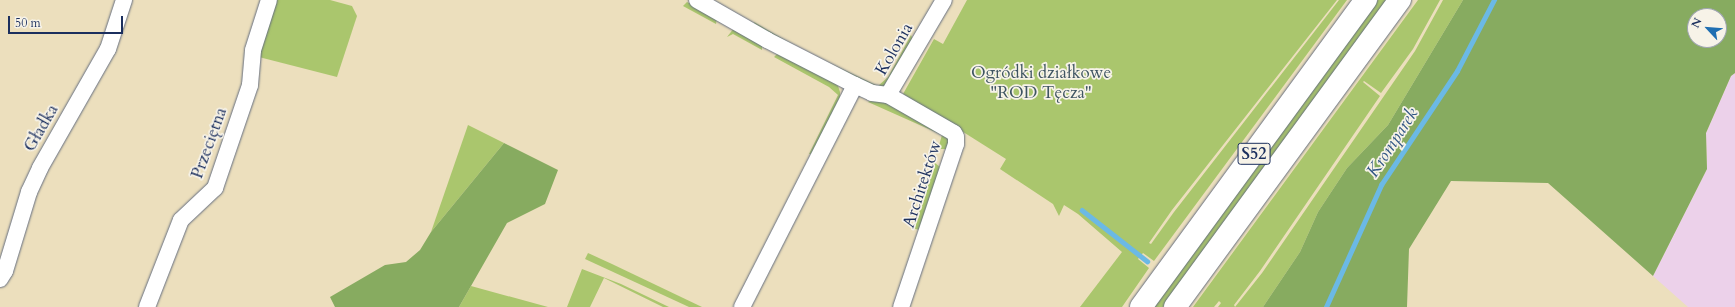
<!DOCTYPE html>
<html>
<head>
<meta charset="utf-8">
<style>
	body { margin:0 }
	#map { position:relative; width:1735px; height:307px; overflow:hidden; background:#ecdfbd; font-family:Cardo,serif }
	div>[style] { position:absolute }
	.built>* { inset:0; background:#ecd1ea }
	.green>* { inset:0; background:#aac66d }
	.forest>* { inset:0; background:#87ab60 }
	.stream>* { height:4.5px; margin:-2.25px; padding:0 2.25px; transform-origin:2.25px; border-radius:2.25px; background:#6bb9e5 }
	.roads { filter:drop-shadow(0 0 1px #646d7f) drop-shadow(0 0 1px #646d7f) }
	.minor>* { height:16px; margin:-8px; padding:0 8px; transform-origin:8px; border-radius:8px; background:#fff }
	.highway>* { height:22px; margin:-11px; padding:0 11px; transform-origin:11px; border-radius:11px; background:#fff }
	span { translate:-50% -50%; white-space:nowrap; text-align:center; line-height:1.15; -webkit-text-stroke:3.5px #f7f3e8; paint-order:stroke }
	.shield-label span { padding:1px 3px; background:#f7f3e8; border:1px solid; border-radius:3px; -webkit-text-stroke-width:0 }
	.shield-label { font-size:16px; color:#1b2f5e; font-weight:700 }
	.street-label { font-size:17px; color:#1b2f5e }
	.park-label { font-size:17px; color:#3f5562 }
	.water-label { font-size:18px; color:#335886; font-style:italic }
	.north { position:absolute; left:1687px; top:8px; width:40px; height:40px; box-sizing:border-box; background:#f7f3e8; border:1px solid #9fa5b1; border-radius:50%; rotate:296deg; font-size:11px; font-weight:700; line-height:16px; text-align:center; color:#1b2f5e }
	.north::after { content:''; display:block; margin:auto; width:14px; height:18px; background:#1f6fb2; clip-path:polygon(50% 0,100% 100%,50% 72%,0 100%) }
	.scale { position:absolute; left:8px; top:16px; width:115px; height:18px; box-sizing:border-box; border:2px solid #1b2f5e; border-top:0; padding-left:5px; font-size:12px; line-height:14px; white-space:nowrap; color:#1b2f5e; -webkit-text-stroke:3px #f7f3e8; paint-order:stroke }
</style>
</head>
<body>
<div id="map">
	<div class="built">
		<i style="clip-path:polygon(1735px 73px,1735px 307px,1688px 307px,1653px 276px,1707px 169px,1706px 133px,1731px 76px)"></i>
	</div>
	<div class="green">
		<i style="clip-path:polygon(273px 0,330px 0,352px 6px,357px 16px,337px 77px,255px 56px)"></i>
		<i style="clip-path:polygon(967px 0,1337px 0,1172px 210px,1149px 243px,1151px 244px,1174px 212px,1339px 0,1347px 0,1154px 261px,1143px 253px,1138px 259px,1149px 268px,1122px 307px,1080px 307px,1122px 252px,1078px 214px,1064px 205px,1059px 216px,1053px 204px,1000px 169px,1006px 159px,903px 94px,934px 39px,943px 44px)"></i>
		<i style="clip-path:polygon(1378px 0,1387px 0,1163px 307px,1153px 307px)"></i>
		<i style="clip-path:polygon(1418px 0,1440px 0,1413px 49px,1381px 93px,1364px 81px,1363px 82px,1380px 96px,1260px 271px,1234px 305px,1235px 307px,1262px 273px,1415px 51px,1443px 0,1463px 0,1388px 125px,1347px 168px,1318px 212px,1300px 252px,1263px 307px,1218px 307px,1221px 303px,1219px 301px,1214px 307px,1193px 307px)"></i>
		<i style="clip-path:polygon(687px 2px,717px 18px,716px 24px,683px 6px)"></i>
		<i style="clip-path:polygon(754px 22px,802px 50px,878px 86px,888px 77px,911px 35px,914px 42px,887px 87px,878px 89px,755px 27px)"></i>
		<i style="clip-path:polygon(734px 28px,762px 44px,762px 50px,733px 34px,727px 37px)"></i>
		<i style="clip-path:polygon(779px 52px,832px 80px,838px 86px,840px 92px,840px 97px,812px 154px,809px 154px,838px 95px,829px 87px,774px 57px)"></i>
		<i style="clip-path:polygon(872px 99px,888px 104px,950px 138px,947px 149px,938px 149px,942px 135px,868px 102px)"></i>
		<i style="clip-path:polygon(468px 125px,504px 143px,431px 232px)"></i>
		<i style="clip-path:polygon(934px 162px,941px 168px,919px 230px,913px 228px)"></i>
		<i style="clip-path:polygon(588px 253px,612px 264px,702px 307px,689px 307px,585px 259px)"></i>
		<i style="clip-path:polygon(582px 269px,621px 284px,669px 307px,663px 307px,604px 278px,590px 307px,567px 307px)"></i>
		<i style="clip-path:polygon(471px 286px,548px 307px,459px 307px)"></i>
	</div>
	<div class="forest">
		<i style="clip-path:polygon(evenodd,1463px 0,1735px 0,1735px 73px,1731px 76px,1706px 133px,1707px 169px,1653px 276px,1548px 183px,1451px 181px,1409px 249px,1407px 307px,1263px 307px,1300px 252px,1318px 212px,1347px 168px,1388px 125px,1463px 0,1695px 16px,1719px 16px,1719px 40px,1695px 40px,1695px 16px)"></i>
		<i style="clip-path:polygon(504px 143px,558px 170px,545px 204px,507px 223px,459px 307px,335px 307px,330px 297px,385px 265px,406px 262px,420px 250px,431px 232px)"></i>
	</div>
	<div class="stream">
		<i style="left:1082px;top:210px;width:83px;rotate:38.1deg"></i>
		<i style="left:1326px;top:307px;width:134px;rotate:-65.7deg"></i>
		<i style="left:1381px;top:185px;width:137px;rotate:-56.3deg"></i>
		<i style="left:1457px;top:71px;width:80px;rotate:-62.5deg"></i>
	</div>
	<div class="roads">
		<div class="minor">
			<i style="left:697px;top:0;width:81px;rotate:29.7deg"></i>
			<i style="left:767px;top:40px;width:99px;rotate:27.1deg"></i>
			<i style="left:855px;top:85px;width:19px;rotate:25deg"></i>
			<i style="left:872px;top:93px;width:16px;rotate:7deg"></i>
			<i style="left:888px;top:95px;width:76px;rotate:29.9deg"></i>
			<i style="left:954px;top:133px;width:4px;rotate:63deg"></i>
			<i style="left:956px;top:137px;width:7px;rotate:90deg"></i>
			<i style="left:956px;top:144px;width:172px;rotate:108.6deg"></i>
			<i style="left:888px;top:95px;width:110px;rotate:-59.5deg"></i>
			<i style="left:0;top:279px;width:9px;rotate:-58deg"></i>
			<i style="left:5px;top:271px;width:83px;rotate:-73.1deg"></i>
			<i style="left:29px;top:192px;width:26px;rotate:-65deg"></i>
			<i style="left:40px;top:168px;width:137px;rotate:-60.3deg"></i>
			<i style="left:108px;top:49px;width:52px;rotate:-71.9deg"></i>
			<i style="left:147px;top:307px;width:93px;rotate:-68.7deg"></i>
			<i style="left:181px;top:220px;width:47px;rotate:-43.3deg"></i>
			<i style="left:215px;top:188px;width:109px;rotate:-71.2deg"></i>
			<i style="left:250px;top:85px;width:35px;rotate:-85deg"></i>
			<i style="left:253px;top:50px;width:52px;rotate:-72.3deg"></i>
			<i style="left:742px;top:307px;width:249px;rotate:-63deg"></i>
		</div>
		<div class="highway">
			<i style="left:1141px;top:307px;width:381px;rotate:-53.8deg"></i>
			<i style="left:1175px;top:307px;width:381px;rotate:-53.8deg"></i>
		</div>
	</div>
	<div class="shield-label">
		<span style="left:1254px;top:154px">S52</span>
	</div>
	<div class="street-label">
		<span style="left:894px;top:49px;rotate:-60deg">Kolonia</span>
		<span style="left:41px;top:128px;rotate:-60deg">Gładka</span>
		<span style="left:209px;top:143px;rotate:-70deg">Przeciętna</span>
		<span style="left:922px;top:184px;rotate:-72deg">Architektów</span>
	</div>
	<div class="park-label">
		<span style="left:1041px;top:83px">Ogródki działkowe<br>"ROD Tęcza"</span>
	</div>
	<div class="water-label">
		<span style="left:1393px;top:143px;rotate:-57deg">Kromparek</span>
	</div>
	<div class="north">N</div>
	<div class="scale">50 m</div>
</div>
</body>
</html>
